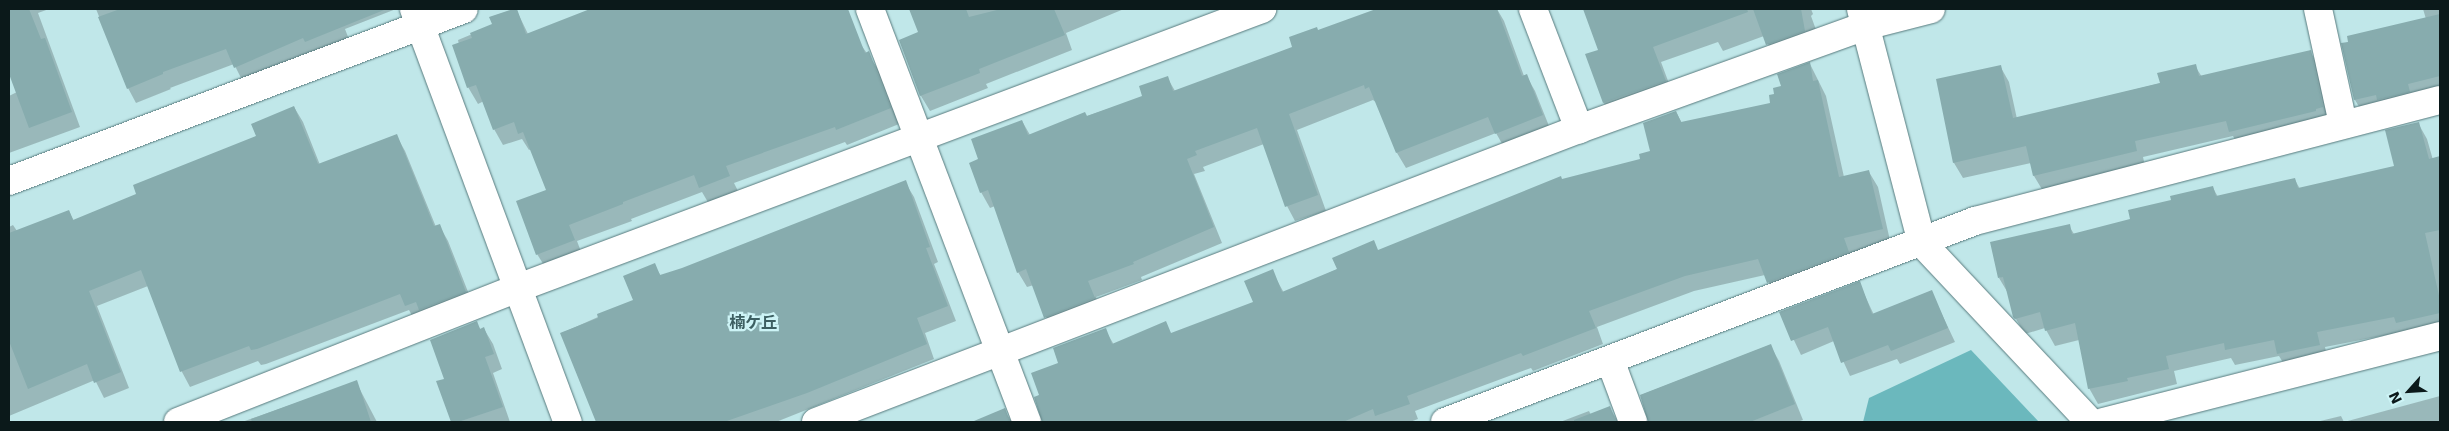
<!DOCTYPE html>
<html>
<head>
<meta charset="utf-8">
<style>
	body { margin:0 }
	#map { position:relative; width:2449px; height:431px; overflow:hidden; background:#c0e7e9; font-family:"DejaVu Sans","Noto Sans JP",sans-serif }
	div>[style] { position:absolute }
	.water>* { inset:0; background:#6bb8bd }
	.shadow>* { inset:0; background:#0003 }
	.building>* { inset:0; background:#87acae }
	.roads { filter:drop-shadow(0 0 1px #577a7d) drop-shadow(0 0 1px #577a7d) }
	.minor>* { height:28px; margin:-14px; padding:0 14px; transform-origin:14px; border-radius:14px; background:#fff }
	.tertiary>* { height:28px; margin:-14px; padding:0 14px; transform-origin:14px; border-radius:14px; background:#fff }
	span { translate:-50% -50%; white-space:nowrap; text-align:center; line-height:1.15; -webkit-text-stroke:4.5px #cdf4f6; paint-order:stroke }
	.neighbourhood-label { font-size:16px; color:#3c5f61; font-weight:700 }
	.frame { position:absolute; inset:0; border:10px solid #0b191a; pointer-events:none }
	.north { position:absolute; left:2384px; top:366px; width:50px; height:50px; -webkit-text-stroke:4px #cdf4f6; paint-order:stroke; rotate:244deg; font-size:14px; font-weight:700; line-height:20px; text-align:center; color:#0b191a }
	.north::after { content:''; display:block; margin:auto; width:18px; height:22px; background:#0b191a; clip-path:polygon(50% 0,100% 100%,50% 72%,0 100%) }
</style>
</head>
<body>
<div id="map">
	<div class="water">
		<i style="clip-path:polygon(1971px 350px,2039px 422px,1863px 422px,1869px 398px)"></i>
	</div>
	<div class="shadow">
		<i style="clip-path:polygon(9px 9px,49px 9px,38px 13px,80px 127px,9px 153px,9px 96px,17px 92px,9px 70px)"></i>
		<i style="clip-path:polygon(96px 9px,396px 9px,345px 29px,350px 42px,243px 82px,234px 64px,170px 88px,171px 89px,136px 103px,128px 88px)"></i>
		<i style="clip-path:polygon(516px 9px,528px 34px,594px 9px,838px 9px,852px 45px,859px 42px,878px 69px,899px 124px,847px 145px,845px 142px,734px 183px,739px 193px,709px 204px,702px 192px,631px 219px,632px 221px,577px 241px,583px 257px,547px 270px,537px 254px,547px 191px,531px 149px,529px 150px,522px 139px,503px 145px,494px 129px,484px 101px,478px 104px,468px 87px,458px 40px,494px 25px,491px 18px)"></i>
		<i style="clip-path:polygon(911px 9px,1124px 9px,1066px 33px,1072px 50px,986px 84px,988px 88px,930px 111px,921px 96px,900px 41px,920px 33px)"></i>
		<i style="clip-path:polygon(1379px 9px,1497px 9px,1504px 21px,1524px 76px,1526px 75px,1535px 91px,1551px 131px,1505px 149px,1496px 133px,1406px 168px,1397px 153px,1377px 103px,1373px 100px,1297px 130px,1326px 211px,1295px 221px,1287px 206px,1264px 144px,1203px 167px,1205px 171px,1194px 174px,1222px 243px,1141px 277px,1142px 280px,1096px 297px,1102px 314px,1054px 332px,1046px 317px,1034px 285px,1027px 287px,1018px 272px,995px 206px,990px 208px,981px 192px,980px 160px,1022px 121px,1030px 135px,1144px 97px,1167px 77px,1175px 91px,1294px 48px,1318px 31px)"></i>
		<i style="clip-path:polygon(1584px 9px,1811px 9px,1813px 14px,1811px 16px,1819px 38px,1776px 60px,1764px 36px,1723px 51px,1718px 42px,1661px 62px,1674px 97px,1613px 118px,1604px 103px,1600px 50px)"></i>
		<i style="clip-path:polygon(2423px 9px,2440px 9px,2440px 94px,2364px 115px,2355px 100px,2343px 44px,2426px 19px)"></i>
		<i style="clip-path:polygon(2310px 51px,2319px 67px,2331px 123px,2239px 147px,2233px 136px,2143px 157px,2145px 166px,2043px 191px,2034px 176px,2031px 163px,1963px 178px,1954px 163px,1938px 80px,2000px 66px,2009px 82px,2017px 119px,2161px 83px,2195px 66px,2202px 77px)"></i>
		<i style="clip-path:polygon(1810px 64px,1826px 96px,1844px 177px,1869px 172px,1878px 187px,1891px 245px,1777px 298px,1765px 275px,1694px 291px,1597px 327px,1603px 344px,1533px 371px,1531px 368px,1415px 411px,1418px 419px,1410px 422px,1043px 422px,1036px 397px,1040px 395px,1060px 364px,1105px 329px,1114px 345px,1172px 334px,1254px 303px,1272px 271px,1284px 293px,1378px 251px,1562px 180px,1641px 160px,1651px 152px,1676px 112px,1682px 123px,1772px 104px,1775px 95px)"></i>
		<i style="clip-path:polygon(294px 107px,303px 122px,320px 165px,396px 135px,405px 151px,436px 227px,439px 225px,448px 241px,474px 307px,415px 321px,409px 310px,266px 364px,261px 365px,258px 361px,190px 387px,182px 372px,148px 286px,97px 306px,129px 388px,104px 398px,95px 380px,9px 416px,9px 227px,13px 225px,17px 231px,69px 211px,74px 221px,138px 195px,257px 136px)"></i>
		<i style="clip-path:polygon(2418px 123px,2427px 139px,2433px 160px,2439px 158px,2440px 161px,2440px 330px,2402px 332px,2325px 347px,2328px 360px,2287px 369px,2279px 356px,2235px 365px,2231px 358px,2174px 371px,2177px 384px,2098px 404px,2089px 388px,2079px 340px,2055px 346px,2045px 328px,2025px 334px,2016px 319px,2008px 293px,1999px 278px,2069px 226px,2074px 234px,2132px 220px,2173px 201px,2213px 188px,2218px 197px,2295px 180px,2300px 189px,2396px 167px)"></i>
		<i style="clip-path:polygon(905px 182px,914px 197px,938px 262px,934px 264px,956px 321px,925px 333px,934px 359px,776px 422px,597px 422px,562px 333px,634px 301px,654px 265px,661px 276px,683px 269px)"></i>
		<i style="clip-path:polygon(1859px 283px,1874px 315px,1931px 291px,1955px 342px,1900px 364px,1897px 359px,1850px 376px,1834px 341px,1801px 355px,1781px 313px)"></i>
		<i style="clip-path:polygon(476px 323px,481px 330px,484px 329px,493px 344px,502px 369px,493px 373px,510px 422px,452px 422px,438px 382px,446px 380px)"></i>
		<i style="clip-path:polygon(1770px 345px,1779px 361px,1803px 420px,1797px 422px,1649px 422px,1641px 395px)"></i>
		<i style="clip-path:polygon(356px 382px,377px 422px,242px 422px)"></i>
		<i style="clip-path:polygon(2440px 396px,2440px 422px,2316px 422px,2341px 416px,2344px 422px)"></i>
		<i style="clip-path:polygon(1610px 408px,1618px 422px,1560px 422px,1589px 411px,1591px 415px)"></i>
		<i style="clip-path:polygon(1004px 410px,1012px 422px,973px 422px)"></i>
	</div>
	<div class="building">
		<i style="clip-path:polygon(9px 9px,29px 9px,41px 39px,45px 38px,72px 112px,29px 128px,9px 74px)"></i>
		<i style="clip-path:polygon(120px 9px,383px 9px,384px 10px,305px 42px,303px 38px,234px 68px,226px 49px,163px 72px,163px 74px,127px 89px,98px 17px)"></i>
		<i style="clip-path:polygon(513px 9px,517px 9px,526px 34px,590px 9px,848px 9px,865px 53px,869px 51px,891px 108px,836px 130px,835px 127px,726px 166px,730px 176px,699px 188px,694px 175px,623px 202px,623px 204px,569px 225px,575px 240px,536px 255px,516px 201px,546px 190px,523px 132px,518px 134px,514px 122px,493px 130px,476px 85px,467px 88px,452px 45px,472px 38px,470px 33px,492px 24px,489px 17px)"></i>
		<i style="clip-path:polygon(909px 9px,966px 9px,969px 17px,1001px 9px,1054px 9px,1065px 35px,979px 69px,980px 73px,920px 96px,899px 40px,918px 32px)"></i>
		<i style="clip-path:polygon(1376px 9px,1497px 9px,1522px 76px,1527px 74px,1543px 115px,1495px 134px,1488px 117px,1396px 153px,1369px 87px,1365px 89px,1364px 85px,1289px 114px,1318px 195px,1285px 207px,1257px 128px,1195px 151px,1197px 155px,1187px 159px,1214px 227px,1133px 262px,1134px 264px,1088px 281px,1095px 298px,1044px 318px,1026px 269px,1017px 273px,988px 190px,980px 193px,969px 163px,978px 159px,971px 139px,1022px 120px,1028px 135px,1085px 112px,1087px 116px,1142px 96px,1139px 86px,1168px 76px,1173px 91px,1292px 47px,1289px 37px,1317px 27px,1318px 30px)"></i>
		<i style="clip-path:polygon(1583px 9px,1747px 9px,1748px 12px,1653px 47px,1666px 81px,1603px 103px,1585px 54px,1598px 50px)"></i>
		<i style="clip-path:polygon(1753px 9px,1801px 9px,1805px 31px,1766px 45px)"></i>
		<i style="clip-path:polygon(2440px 14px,2440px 76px,2408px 84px,2410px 92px,2377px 100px,2376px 95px,2354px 100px,2341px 43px,2348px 42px,2347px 36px)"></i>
		<i style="clip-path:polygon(2311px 50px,2323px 107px,2316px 109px,2316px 111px,2229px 132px,2226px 121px,2135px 141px,2137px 151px,2033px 176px,2026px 146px,1953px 163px,1936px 79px,2001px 65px,2013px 118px,2160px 83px,2157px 73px,2196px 64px,2199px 76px)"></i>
		<i style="clip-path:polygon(1810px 62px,1813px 81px,1818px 80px,1839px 177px,1869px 170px,1883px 229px,1844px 238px,1849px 252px,1767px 283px,1758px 259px,1685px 276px,1589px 311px,1596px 328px,1523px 356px,1521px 353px,1407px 396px,1410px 404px,1375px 416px,1373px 409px,1343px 422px,1042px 422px,1034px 397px,1039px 395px,1031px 373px,1058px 363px,1053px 348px,1106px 328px,1112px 344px,1166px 321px,1171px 333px,1253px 302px,1244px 281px,1273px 269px,1282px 292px,1337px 269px,1332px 258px,1374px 240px,1378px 250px,1561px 176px,1562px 179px,1640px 159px,1639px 154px,1650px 151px,1643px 123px,1676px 111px,1681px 122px,1770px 103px,1769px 95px,1774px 94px,1773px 88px,1781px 86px,1777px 74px)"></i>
		<i style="clip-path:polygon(294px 106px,318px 164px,397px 134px,434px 226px,440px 224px,466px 292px,419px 310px,416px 302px,405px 306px,400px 294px,257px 349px,251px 350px,249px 346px,180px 372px,141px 270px,89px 291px,121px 372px,94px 383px,87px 364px,28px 389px,9px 341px,9px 233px,69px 210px,73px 220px,136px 194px,133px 185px,256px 136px,251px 124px)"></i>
		<i style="clip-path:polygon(2419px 122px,2429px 159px,2440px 156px,2440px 230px,2425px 233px,2440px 300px,2440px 313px,2396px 323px,2394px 317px,2317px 332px,2320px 345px,2277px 354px,2274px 340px,2225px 350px,2224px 343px,2166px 356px,2169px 369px,2127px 378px,2128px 381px,2088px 389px,2075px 323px,2045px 331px,2040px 312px,2015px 319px,2013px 317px,2003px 277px,1998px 278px,1990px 242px,2070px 224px,2072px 234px,2130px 219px,2128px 210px,2171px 200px,2170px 196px,2213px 186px,2216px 196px,2295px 178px,2298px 188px,2394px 166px,2385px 130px)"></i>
		<i style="clip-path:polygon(906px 180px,930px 247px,926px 248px,948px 306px,917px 318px,927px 344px,807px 393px,724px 422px,596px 422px,560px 333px,598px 318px,597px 314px,633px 300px,623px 276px,655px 263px,660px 275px,682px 268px)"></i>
		<i style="clip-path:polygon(1860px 281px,1872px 314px,1932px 290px,1948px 328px,1891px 351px,1888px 345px,1841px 363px,1828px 327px,1791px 341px,1779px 312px)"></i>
		<i style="clip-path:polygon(477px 321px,480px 329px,484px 327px,494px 354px,485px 357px,503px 407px,458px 422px,451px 422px,436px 381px,444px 379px,430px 340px)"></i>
		<i style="clip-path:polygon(1771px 344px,1795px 404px,1750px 422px,1648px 422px,1640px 395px)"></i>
		<i style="clip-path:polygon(357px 380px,371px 422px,252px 422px,251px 419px)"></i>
		<i style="clip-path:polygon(1610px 406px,1616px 422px,1574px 422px,1574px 420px)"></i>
		<i style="clip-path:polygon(1005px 408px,1010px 422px,974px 422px,974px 421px)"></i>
	</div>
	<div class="roads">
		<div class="minor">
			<i style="left:414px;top:9px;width:441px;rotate:69.6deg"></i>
			<i style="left:870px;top:9px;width:442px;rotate:69.2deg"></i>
			<i style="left:1533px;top:9px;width:129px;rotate:69deg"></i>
			<i style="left:2318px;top:9px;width:118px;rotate:77.7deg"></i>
			<i style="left:9px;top:181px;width:486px;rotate:-20.7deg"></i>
			<i style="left:1610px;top:360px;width:66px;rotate:69.6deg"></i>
			<i style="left:178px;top:422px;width:365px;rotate:-21.5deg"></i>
			<i style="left:518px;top:288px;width:795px;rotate:-20.56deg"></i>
			<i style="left:816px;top:422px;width:817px;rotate:-21.01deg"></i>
			<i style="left:1579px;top:129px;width:304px;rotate:-19.8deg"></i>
			<i style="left:1865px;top:26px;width:68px;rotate:-14.4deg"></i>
			<i style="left:1445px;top:422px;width:567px;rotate:-20.77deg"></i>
			<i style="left:1975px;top:221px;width:480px;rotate:-14.6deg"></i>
			<i style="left:2103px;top:422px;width:348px;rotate:-14.3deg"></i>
		</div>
		<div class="tertiary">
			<i style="left:1861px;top:9px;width:242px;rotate:75.4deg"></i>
			<i style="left:1922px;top:243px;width:245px;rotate:46.8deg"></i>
		</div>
	</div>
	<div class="neighbourhood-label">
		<span style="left:753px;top:323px">楠ケ丘</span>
	</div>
	<div class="frame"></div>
	<div class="north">N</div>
</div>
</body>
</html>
